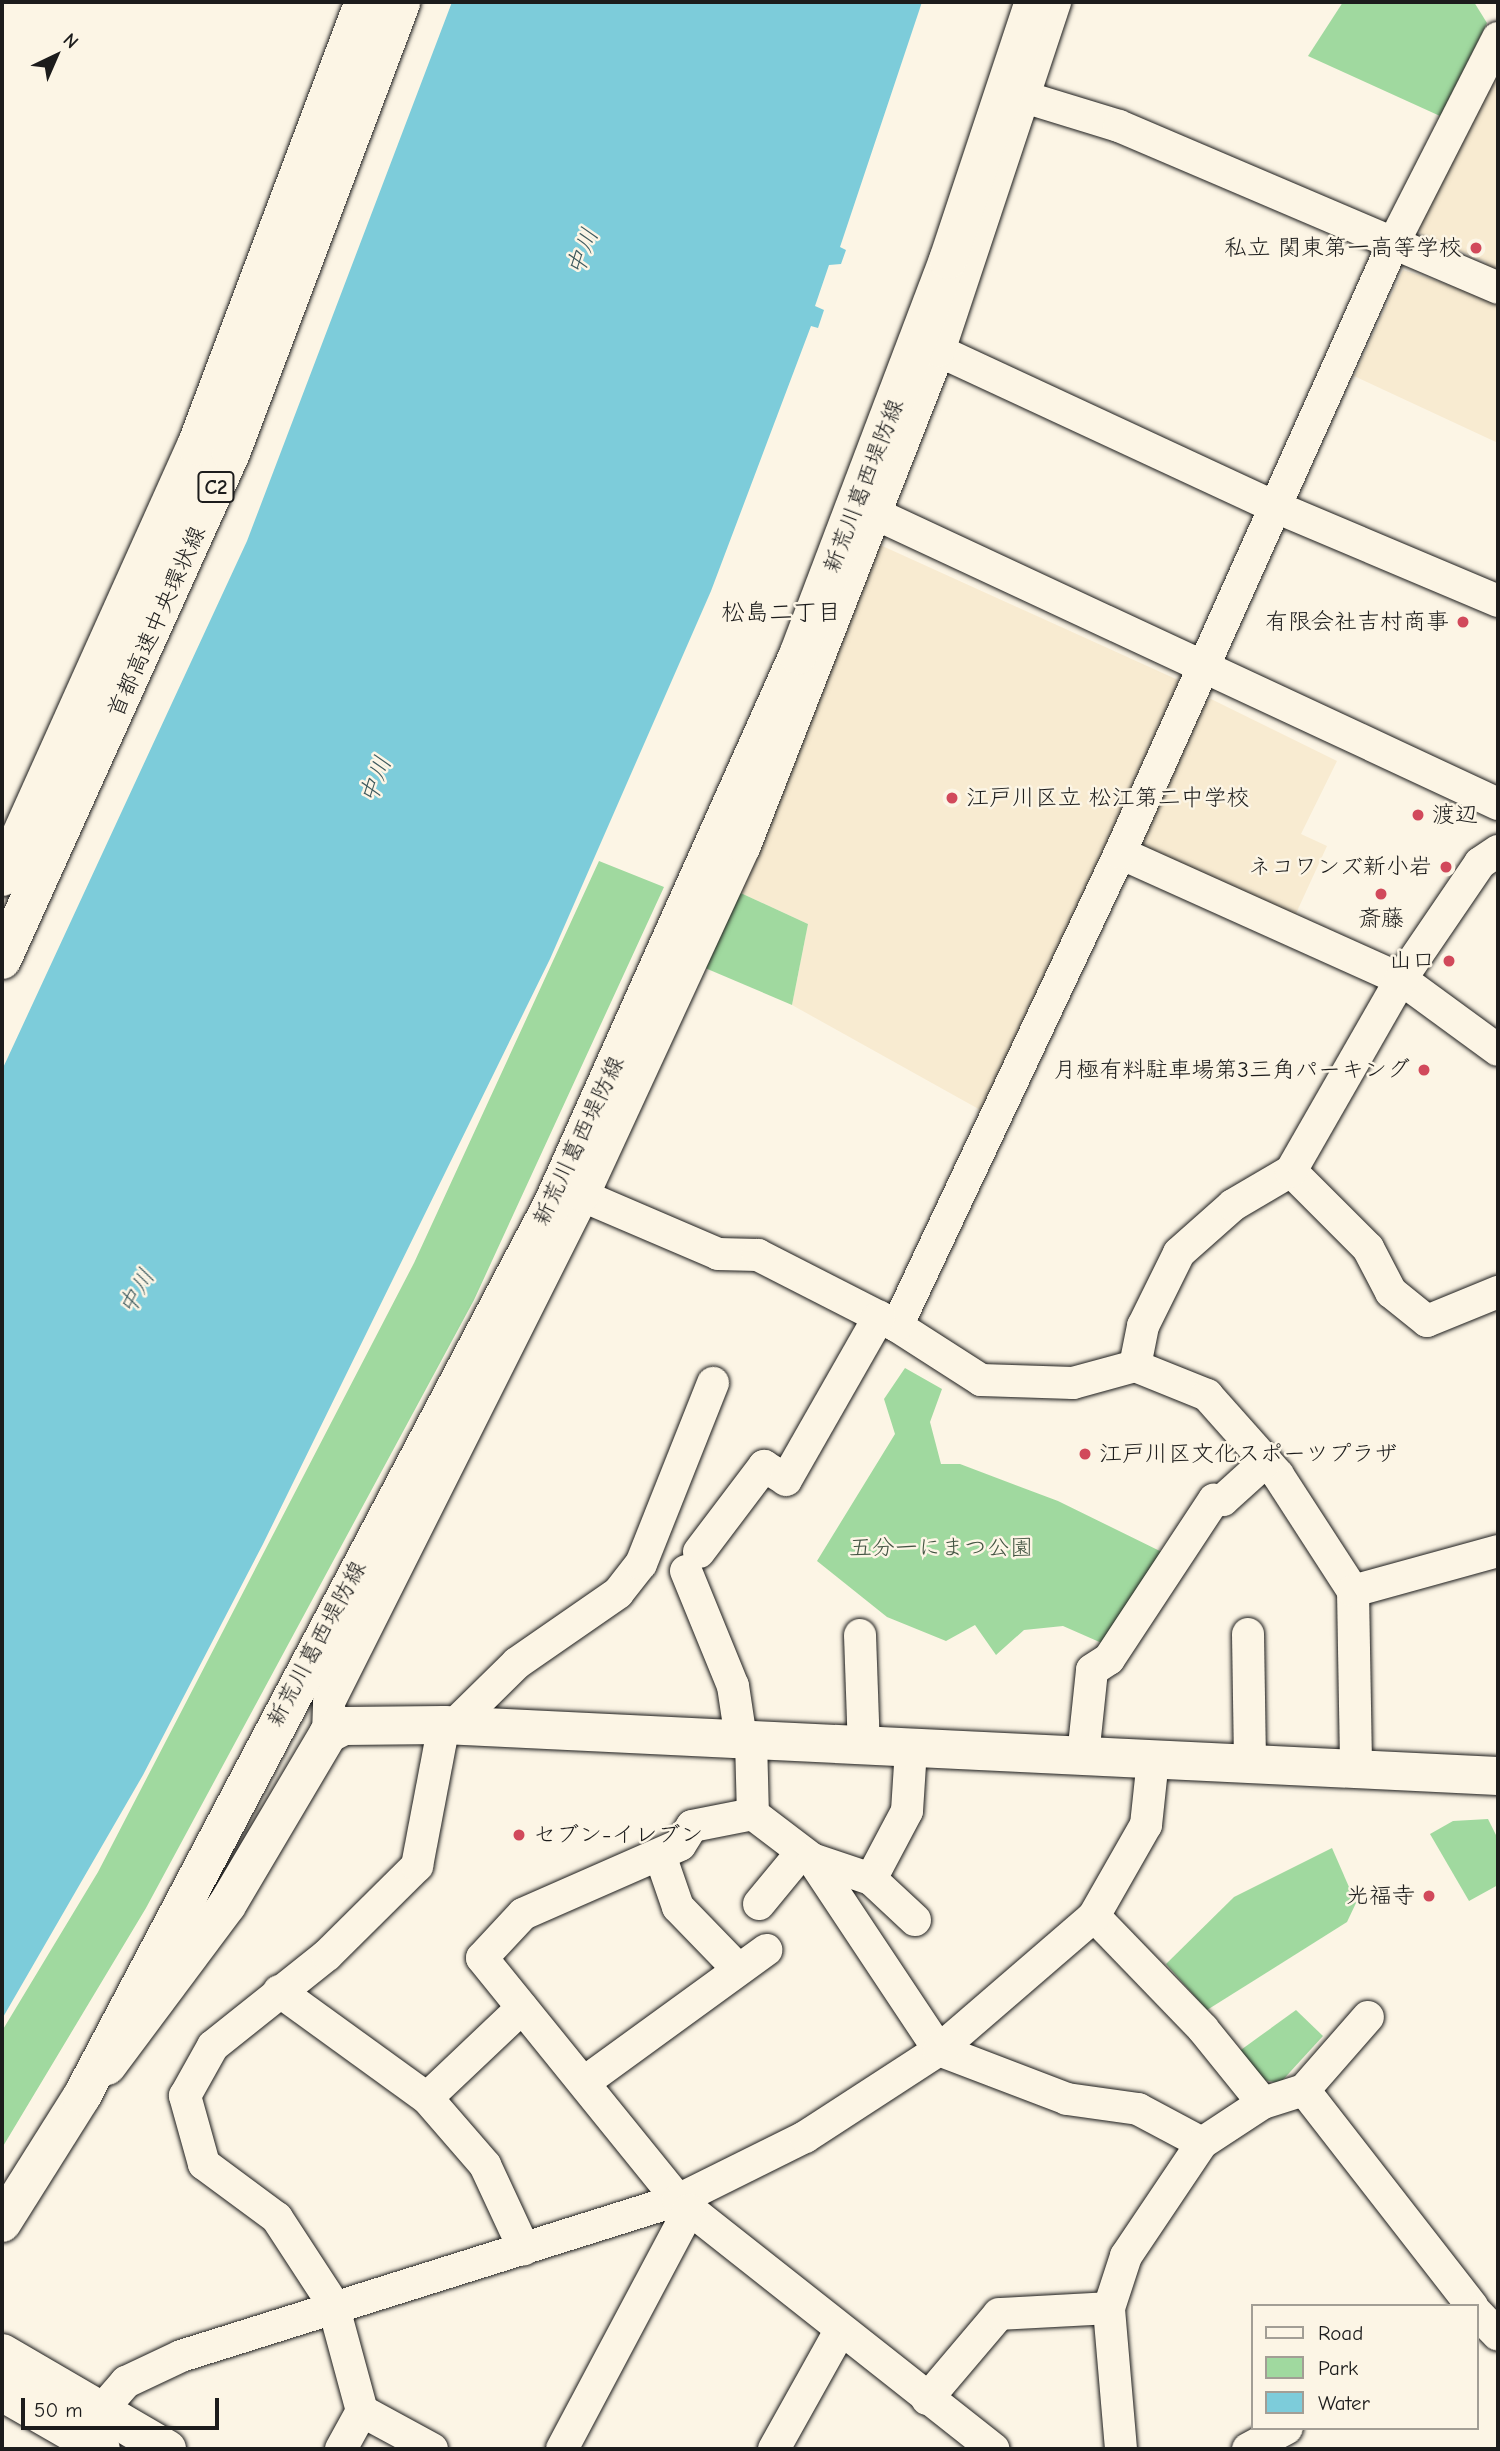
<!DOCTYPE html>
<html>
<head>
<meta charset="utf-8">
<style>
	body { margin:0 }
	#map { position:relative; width:1500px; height:2451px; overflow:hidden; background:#fcf5e5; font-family:"Comic Neue","Klee One",sans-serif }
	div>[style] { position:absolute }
	.built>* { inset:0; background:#f8ebd1 }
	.green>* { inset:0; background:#a0d99f }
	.water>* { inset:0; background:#7dccda }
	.roads { filter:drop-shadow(0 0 2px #1c1c1c) drop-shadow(0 0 2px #1c1c1c) }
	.minor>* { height:32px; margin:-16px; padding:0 16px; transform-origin:16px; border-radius:16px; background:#fcf5e5 }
	.tertiary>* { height:38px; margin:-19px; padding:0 19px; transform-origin:19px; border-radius:19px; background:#fcf5e5 }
	.secondary>* { height:38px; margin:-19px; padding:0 19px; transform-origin:19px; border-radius:19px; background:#fcf5e5 }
	.trunk>* { height:38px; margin:-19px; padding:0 19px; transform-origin:19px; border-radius:19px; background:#fcf5e5 }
	.motorway>* { height:38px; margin:-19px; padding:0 19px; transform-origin:19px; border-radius:19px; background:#fcf5e5 }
	.dots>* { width:19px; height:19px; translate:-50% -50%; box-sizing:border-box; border:4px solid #fcf5e5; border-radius:50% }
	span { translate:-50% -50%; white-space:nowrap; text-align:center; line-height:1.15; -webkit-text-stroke:5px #fcf5e5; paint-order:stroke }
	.shield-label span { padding:2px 5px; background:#fcf5e5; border:2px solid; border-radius:5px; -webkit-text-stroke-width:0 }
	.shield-label { font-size:21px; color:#1c1c1c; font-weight:700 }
	.poi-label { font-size:23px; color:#1c1c1c }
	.right { translate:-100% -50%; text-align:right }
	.left { translate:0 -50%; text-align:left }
	.street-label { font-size:23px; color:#1c1c1c }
	.park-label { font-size:23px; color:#445543 }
	.water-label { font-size:24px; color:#3e5a5e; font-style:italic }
	.neighbourhood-label { font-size:24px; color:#1c1c1c }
	.frame { position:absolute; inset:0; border:4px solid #1c1c1c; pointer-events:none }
	.legend { position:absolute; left:1251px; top:2304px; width:228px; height:126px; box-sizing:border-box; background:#fcf5e5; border:2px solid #a29e95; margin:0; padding:9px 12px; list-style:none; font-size:21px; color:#1c1c1c }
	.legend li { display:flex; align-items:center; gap:14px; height:35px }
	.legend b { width:35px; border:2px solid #a29e95 }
	.north { position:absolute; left:21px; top:21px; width:70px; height:70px; -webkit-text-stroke:5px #fcf5e5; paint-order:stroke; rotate:44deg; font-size:19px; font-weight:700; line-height:28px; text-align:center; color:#1c1c1c }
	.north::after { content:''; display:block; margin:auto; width:24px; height:32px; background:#1c1c1c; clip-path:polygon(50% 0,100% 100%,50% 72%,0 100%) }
	.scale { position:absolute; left:21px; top:2398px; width:198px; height:32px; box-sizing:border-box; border:4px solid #1c1c1c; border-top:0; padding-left:9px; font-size:21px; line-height:24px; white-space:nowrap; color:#1c1c1c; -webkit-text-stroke:5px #fcf5e5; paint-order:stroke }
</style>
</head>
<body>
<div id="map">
	<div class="built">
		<i style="clip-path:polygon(1498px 58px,1498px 286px,1492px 301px,1498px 303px,1498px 443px,1354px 376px,1403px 270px,1474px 293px,1486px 262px,1421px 234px,1415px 222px)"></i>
		<i style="clip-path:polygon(878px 544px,1178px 680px,1182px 692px,1202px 703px,1211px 699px,1337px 761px,1301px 834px,1327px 846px,1293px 920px,1145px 850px,1140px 837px,984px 1112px,792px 1005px,808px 924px,732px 889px)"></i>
	</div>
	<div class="green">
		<i style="clip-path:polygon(1343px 2px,1474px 2px,1487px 23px,1440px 116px,1308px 56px)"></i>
		<i style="clip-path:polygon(599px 861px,664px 887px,474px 1300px,146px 1908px,2px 2148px,2px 2031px,98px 1872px,414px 1263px)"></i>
		<i style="clip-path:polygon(732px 889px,808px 924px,792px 1005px,698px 965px)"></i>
		<i style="clip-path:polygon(905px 1368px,942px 1389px,930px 1422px,941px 1464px,960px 1464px,1058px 1501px,1166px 1554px,1104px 1644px,1063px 1626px,1024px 1630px,996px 1655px,975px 1625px,946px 1641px,887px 1617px,817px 1561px,895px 1434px,884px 1399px)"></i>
		<i style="clip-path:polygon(1488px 1819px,1498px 1839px,1498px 1885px,1469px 1901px,1430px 1834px,1453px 1821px)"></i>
		<i style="clip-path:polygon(1332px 1848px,1356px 1903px,1347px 1922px,1207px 2010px,1166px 1964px,1234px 1897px)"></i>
		<i style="clip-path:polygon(1296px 2010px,1323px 2036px,1280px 2083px,1257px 2079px,1238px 2052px)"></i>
	</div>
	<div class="water">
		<i style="clip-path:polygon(452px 2px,922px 2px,840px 247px,846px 250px,841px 264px,829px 265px,815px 306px,824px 310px,818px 328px,811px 326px,711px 591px,550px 959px,263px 1544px,143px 1775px,2px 2019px,2px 1070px,247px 541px)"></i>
	</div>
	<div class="roads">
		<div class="minor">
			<i style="left:1024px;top:97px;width:99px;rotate:17deg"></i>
			<i style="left:1119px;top:126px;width:412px;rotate:23.1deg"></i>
			<i style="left:939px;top:351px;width:374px;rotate:24.9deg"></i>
			<i style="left:1278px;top:508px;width:239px;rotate:22.9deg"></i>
			<i style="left:878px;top:515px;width:684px;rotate:24.99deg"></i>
			<i style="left:1120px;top:853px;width:308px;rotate:24.2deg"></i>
			<i style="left:1401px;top:979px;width:120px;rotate:36.2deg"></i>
			<i style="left:1291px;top:1171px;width:109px;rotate:45deg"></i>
			<i style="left:1368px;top:1248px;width:50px;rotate:62.4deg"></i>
			<i style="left:1391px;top:1292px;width:46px;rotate:38.9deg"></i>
			<i style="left:1427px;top:1321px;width:77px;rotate:-22.2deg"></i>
			<i style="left:583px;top:1196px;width:147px;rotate:23.2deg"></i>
			<i style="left:718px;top:1254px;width:40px;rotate:1.4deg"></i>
			<i style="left:758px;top:1255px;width:156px;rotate:27.1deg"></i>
			<i style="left:897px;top:1326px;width:100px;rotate:32.7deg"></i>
			<i style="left:981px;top:1380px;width:92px;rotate:1.9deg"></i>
			<i style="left:1073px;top:1383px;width:64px;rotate:-15.3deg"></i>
			<i style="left:1135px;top:1366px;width:78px;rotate:21.9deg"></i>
			<i style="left:1207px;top:1395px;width:107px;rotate:48.4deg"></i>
			<i style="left:1278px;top:1475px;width:138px;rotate:57.1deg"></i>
			<i style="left:1353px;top:1591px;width:179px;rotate:89deg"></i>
			<i style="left:897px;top:1326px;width:523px;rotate:-64.76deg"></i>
			<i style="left:1120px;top:853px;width:670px;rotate:-65.85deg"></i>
			<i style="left:1394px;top:242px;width:229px;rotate:-63deg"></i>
			<i style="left:1135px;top:1366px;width:41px;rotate:-78.7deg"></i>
			<i style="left:1143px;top:1326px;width:81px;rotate:-63.7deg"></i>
			<i style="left:1179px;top:1253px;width:72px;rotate:-41.6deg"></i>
			<i style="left:1233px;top:1205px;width:67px;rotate:-30.4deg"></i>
			<i style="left:1291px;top:1171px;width:221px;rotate:-60.2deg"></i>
			<i style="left:1401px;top:979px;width:140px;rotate:-55.7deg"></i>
			<i style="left:1480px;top:863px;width:22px;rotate:-34deg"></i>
			<i style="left:699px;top:1552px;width:108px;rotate:-52.9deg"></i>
			<i style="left:764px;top:1466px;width:26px;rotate:32deg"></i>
			<i style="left:786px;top:1480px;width:188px;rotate:-60.3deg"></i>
			<i style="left:686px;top:1571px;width:124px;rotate:67.8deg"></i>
			<i style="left:733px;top:1686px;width:54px;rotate:81.4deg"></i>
			<i style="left:1353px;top:1591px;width:150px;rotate:-15.4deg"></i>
			<i style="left:1248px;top:1634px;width:130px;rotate:89.1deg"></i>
			<i style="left:860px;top:1635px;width:112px;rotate:88deg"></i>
			<i style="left:453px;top:1726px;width:90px;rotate:-44.5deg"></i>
			<i style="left:517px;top:1663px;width:123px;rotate:-34.7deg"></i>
			<i style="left:618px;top:1593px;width:37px;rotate:-52deg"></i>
			<i style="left:641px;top:1564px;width:195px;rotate:-68.3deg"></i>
			<i style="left:328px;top:1734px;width:32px;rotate:-88deg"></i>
			<i style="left:329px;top:1702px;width:566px;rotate:-63.34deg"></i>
			<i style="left:583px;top:1196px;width:383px;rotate:-65.2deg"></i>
			<i style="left:744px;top:848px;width:534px;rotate:-68.58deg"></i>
			<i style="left:939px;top:351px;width:368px;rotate:-71.6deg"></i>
			<i style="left:751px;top:1740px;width:74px;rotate:88.5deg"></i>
			<i style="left:1083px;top:1756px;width:86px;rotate:-84deg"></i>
			<i style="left:1092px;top:1670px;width:20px;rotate:-33deg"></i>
			<i style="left:1109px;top:1659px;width:191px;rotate:-56.6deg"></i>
			<i style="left:1214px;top:1500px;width:9px"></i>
			<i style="left:1223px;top:1500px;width:58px;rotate:-42.2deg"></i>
			<i style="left:660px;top:1855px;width:55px;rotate:70.9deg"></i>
			<i style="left:678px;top:1907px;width:86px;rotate:45.9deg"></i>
			<i style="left:812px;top:1859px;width:74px;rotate:-142.7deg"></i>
			<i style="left:753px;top:1814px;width:62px;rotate:168.9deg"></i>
			<i style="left:692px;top:1826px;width:22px;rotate:122deg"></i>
			<i style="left:680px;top:1845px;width:171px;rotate:156.3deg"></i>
			<i style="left:523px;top:1914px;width:60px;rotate:133deg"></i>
			<i style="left:482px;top:1958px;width:311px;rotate:51deg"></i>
			<i style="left:678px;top:2200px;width:402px;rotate:38.3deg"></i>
			<i style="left:871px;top:1879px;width:77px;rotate:-62.1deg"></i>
			<i style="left:907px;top:1811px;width:62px;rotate:-86.3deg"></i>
			<i style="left:759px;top:1904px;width:66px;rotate:-50.5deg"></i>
			<i style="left:1094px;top:1916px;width:157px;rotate:46deg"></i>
			<i style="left:1203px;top:2029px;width:95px;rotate:51deg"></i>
			<i style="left:1263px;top:2103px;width:43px;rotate:-17.6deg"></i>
			<i style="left:1304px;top:2090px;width:274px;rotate:52.1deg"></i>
			<i style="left:915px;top:1920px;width:60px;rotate:-137deg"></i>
			<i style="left:871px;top:1879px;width:62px;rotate:-161.3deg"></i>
			<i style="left:812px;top:1859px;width:229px;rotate:56.4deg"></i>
			<i style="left:939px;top:2050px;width:137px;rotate:20.9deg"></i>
			<i style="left:1067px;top:2099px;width:72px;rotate:8deg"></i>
			<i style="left:1138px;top:2109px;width:72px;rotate:28deg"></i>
			<i style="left:279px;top:1991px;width:183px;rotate:35.9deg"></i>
			<i style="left:427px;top:2098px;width:89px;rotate:49.1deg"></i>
			<i style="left:485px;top:2165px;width:93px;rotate:65.1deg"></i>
			<i style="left:586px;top:2081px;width:223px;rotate:-36deg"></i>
			<i style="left:1304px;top:2090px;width:97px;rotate:-48.8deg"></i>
			<i style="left:427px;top:2098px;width:131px;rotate:-43.5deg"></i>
			<i style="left:1477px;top:2313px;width:30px;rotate:46deg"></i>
			<i style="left:927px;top:2399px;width:111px;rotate:-49.7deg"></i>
			<i style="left:999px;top:2314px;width:110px;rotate:-3.1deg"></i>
			<i style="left:100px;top:2412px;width:40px;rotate:-49deg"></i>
			<i style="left:126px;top:2382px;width:61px;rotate:-25.3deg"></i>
			<i style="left:181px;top:2356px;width:521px;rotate:-17.43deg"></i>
			<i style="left:678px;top:2200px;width:142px;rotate:-26.4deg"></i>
			<i style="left:805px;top:2137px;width:160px;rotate:-33deg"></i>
			<i style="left:939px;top:2050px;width:205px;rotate:-40.8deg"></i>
			<i style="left:1094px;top:1916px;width:105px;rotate:-60.3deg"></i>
			<i style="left:1146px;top:1825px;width:66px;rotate:-83.9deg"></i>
			<i style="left:341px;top:2449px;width:43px;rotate:-61.1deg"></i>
			<i style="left:432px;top:2449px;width:80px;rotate:-151.5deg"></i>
			<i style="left:362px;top:2411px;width:111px;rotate:-105.2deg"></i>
			<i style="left:333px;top:2304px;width:103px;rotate:-123.1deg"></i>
			<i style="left:277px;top:2218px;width:91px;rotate:-143.5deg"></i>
			<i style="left:204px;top:2164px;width:71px;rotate:-105.6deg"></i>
			<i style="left:185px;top:2096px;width:57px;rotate:-60.8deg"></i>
			<i style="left:213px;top:2046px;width:146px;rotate:-38.6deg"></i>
			<i style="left:327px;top:1955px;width:127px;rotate:-44.7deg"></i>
			<i style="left:417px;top:1866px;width:144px;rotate:-79.2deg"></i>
			<i style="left:562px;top:2449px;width:271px;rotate:-62deg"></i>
			<i style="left:774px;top:2449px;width:135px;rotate:-60.8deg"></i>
			<i style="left:1121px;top:2449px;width:142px;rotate:-94.9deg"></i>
			<i style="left:1109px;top:2308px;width:55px;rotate:-71.9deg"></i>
			<i style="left:1126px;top:2256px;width:136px;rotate:-56.1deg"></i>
			<i style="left:1202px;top:2143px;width:73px;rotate:-33.3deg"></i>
			<i style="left:1248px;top:2449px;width:44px;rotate:-28.3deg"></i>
		</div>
		<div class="tertiary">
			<i style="left:107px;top:2066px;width:201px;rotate:-53.3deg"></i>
			<i style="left:227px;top:1905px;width:199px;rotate:-59.4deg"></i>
			<i style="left:328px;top:1734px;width:18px;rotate:-27deg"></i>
			<i style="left:344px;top:1726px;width:100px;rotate:-0.6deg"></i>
			<i style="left:444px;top:1725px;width:1055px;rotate:2.77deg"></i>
			<i style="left:2px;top:2353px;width:191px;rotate:30.2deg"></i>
		</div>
		<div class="secondary">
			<i style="left:2px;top:2223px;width:150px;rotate:-57.8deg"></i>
			<i style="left:82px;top:2096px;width:1007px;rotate:-62.19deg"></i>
			<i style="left:552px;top:1205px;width:603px;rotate:-65.9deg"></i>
			<i style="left:798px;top:655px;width:423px;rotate:-69.2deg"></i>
			<i style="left:948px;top:260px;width:272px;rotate:-71.6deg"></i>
		</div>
		<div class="trunk">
			<i style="left:2px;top:2392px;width:114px;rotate:29.9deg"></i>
		</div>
		<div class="motorway">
			<i style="left:2px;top:877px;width:473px;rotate:-65.8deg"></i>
			<i style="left:196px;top:446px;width:475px;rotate:-69.3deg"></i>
			<i style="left:2px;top:960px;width:556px;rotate:-65.69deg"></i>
			<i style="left:231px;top:453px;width:482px;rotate:-69.3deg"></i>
		</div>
	</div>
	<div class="dots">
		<i style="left:1476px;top:248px;background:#d1495b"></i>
		<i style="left:1463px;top:622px;background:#d1495b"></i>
		<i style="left:952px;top:798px;background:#d1495b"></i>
		<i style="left:1418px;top:815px;background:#d1495b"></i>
		<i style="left:1446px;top:867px;background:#d1495b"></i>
		<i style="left:1381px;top:894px;background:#d1495b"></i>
		<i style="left:1449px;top:961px;background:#d1495b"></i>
		<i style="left:1424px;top:1070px;background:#d1495b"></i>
		<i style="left:1085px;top:1454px;background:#d1495b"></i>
		<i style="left:519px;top:1835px;background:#d1495b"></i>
		<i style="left:1429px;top:1896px;background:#d1495b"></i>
	</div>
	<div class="shield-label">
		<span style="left:216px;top:487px">C2</span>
	</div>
	<div class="poi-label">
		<span class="right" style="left:1462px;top:248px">私立 関東第一高等学校</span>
		<span class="right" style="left:1449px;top:622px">有限会社吉村商事</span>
		<span class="left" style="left:966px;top:798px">江戸川区立 松江第二中学校</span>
		<span class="left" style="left:1432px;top:815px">渡辺</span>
		<span class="right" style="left:1432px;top:867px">ネコワンズ新小岩</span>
		<span style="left:1381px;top:919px">斎藤</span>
		<span class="right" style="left:1435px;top:961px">山口</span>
		<span class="right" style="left:1410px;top:1070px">月極有料駐車場第3三角パーキング</span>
		<span class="left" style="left:1099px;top:1454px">江戸川区文化スポーツプラザ</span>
		<span class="left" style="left:533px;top:1835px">セブン-イレブン</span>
		<span class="right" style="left:1415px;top:1896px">光福寺</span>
	</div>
	<div class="street-label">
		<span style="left:864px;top:486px;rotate:-69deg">新荒川葛西堤防線</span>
		<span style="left:157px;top:622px;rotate:-66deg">首都高速中央環状線</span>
		<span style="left:579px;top:1141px;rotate:-65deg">新荒川葛西堤防線</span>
		<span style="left:317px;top:1644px;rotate:-62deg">新荒川葛西堤防線</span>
	</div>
	<div class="park-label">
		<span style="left:941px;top:1548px">五分一にまつ公園</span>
	</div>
	<div class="water-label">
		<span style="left:583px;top:252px;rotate:-69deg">中川</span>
		<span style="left:376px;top:780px;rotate:-69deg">中川</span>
		<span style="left:137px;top:1292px;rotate:-60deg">中川</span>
	</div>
	<div class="neighbourhood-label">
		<span style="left:781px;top:613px">松島二丁目</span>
	</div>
	<div class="frame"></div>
	<ul class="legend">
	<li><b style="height:9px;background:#fcf5e5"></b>Road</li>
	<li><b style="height:19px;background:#a0d99f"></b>Park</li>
	<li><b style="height:19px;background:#7dccda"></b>Water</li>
	</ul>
	<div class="north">N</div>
	<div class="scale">50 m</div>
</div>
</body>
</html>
